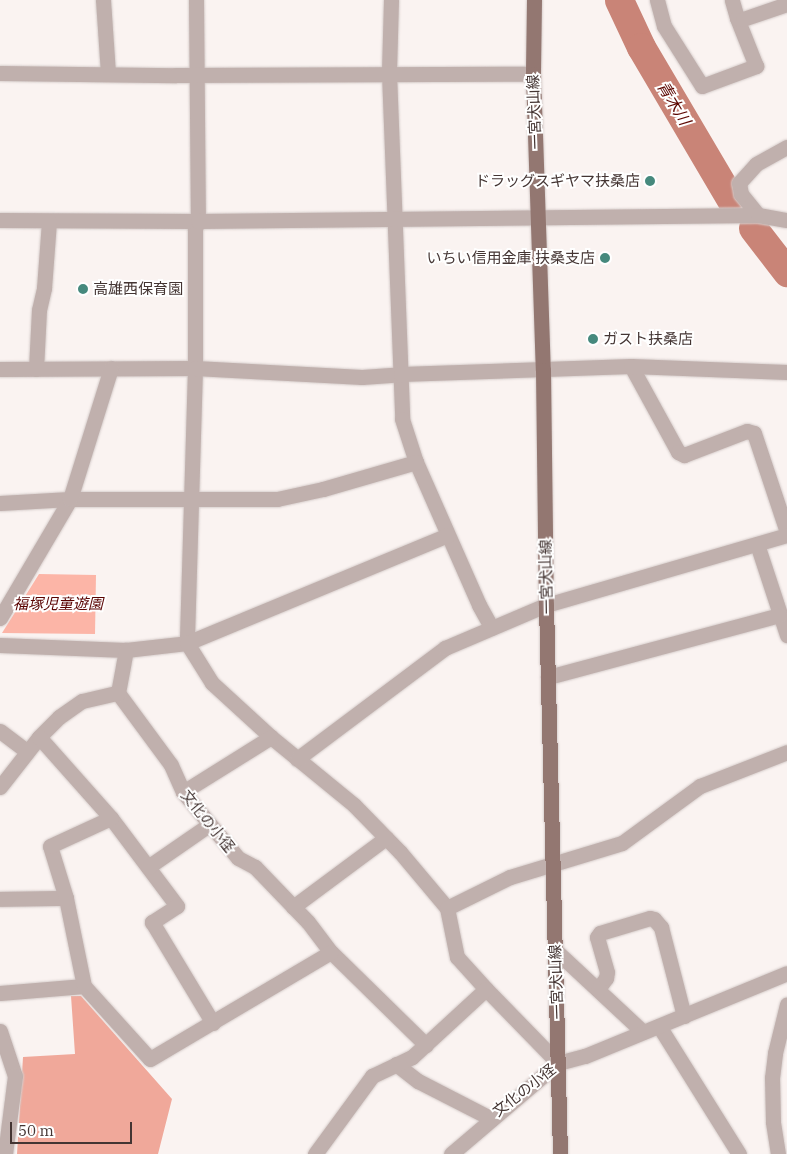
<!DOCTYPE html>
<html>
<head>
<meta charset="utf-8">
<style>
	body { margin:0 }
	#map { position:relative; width:787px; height:1154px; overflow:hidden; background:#faf3f1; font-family:"IBM Plex Serif","Noto Sans JP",serif }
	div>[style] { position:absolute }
	.green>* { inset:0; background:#fcb5a7 }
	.forest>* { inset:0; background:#f0a89a }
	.river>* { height:29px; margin:-14.5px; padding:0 14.5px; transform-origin:14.5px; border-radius:14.5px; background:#c98477 }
	.roads { filter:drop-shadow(0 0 1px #d6cdcb) drop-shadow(0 0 1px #d6cdcb) }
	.minor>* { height:15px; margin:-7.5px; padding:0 7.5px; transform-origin:7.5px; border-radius:7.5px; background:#c0b0ad }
	.major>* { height:15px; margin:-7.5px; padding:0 7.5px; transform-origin:7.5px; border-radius:7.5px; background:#937771 }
	.dots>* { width:14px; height:14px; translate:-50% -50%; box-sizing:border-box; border:2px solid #fff; border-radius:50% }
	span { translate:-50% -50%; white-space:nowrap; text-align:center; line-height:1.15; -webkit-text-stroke:4px #fff; paint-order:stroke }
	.street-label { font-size:15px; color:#443533 }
	.poi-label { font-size:15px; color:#443533 }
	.right { translate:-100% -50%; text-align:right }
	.left { translate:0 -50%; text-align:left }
	.park-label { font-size:15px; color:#590200; font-style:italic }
	.water-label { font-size:16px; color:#5c0600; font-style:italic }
	.scale { position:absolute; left:10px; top:1122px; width:122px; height:22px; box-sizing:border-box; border:2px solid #443533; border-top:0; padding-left:6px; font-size:15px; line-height:18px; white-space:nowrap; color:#443533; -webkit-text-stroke:4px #fff; paint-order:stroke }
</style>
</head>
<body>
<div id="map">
	<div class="green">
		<i style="clip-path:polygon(39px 574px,96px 575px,95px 634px,2px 633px)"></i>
	</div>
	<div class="forest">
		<i style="clip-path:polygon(71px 996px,81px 996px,172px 1099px,158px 1154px,17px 1154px,23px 1057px,75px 1054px)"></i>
	</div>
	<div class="river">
		<i style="left:619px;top:0;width:52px;rotate:64.9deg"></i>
		<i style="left:641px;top:47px;width:181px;rotate:59.5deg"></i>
		<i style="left:753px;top:228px;width:56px;rotate:52.3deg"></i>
	</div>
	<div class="roads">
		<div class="minor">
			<i style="left:103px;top:0;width:74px;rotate:86.1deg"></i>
			<i style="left:196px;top:0;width:221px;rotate:89.5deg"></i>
			<i style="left:198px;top:221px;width:9px;rotate:111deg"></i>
			<i style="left:195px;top:229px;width:139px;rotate:90deg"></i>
			<i style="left:195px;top:368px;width:275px;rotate:91.7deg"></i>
			<i style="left:187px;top:643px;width:47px;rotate:58deg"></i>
			<i style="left:212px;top:683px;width:80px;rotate:42.5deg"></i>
			<i style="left:271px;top:737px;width:107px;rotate:39.3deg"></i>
			<i style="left:354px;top:805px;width:66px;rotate:45.6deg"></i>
			<i style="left:400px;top:852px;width:73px;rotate:50deg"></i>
			<i style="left:447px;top:908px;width:50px;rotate:78.5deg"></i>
			<i style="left:457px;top:957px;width:43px;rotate:47.8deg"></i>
			<i style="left:486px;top:989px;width:103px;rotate:45.8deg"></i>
			<i style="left:391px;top:0;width:73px;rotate:91.6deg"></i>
			<i style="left:389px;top:73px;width:346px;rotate:87.8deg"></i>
			<i style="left:402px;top:419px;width:45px;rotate:72deg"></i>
			<i style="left:416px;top:462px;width:156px;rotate:66.2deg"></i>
			<i style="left:479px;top:605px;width:26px;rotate:61deg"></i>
			<i style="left:657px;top:0;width:27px;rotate:75deg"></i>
			<i style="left:664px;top:26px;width:71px;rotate:57.7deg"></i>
			<i style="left:702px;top:86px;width:58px;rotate:-20.3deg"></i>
			<i style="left:756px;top:66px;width:52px;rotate:-111.6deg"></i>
			<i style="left:737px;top:18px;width:19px;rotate:-106deg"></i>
			<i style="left:737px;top:18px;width:6px;rotate:9deg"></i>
			<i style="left:743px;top:19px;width:46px;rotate:-18.8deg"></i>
			<i style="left:0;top:73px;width:176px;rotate:0.7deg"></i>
			<i style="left:176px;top:75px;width:357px;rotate:-0.2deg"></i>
			<i style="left:758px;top:215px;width:27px;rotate:-129deg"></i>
			<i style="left:741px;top:194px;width:11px;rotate:-100deg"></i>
			<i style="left:739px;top:183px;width:25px;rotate:-48deg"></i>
			<i style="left:756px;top:164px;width:35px;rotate:-29deg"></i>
			<i style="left:0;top:220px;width:198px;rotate:0.3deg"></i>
			<i style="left:198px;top:221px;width:560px;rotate:-0.61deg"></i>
			<i style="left:758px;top:215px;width:29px;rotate:10deg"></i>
			<i style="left:631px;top:366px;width:98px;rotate:61.3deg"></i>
			<i style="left:678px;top:452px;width:7px;rotate:27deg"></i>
			<i style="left:684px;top:455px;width:67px;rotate:-20.9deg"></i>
			<i style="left:747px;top:431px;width:7px;rotate:16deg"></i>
			<i style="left:754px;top:433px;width:104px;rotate:71.6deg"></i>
			<i style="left:0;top:369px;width:195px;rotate:-0.3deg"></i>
			<i style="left:195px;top:368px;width:167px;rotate:3.1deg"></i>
			<i style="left:362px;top:377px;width:39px;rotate:-4deg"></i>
			<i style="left:401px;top:374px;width:230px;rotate:-2deg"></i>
			<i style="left:631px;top:366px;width:156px;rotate:2.2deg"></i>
			<i style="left:36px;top:369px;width:59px;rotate:-87.1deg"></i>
			<i style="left:39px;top:310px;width:23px;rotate:-77deg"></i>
			<i style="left:44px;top:288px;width:67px;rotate:-85.7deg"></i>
			<i style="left:0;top:503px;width:70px;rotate:-3.3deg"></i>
			<i style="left:70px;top:499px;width:207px"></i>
			<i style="left:277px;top:499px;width:47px;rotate:-12.3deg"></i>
			<i style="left:323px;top:489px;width:97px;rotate:-16.2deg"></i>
			<i style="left:757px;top:544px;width:96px;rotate:71.8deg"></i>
			<i style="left:0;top:618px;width:138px;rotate:-59.5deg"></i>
			<i style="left:70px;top:499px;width:137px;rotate:-72.6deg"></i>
			<i style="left:0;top:645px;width:126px;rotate:2.3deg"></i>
			<i style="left:126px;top:650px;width:61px;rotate:-6.5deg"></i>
			<i style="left:187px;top:643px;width:282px;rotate:-22.5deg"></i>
			<i style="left:548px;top:677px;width:240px;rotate:-15deg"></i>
			<i style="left:118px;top:693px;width:89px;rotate:53.6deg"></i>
			<i style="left:171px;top:765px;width:30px;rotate:66deg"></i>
			<i style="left:183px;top:792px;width:86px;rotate:50.2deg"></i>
			<i style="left:238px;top:858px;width:19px;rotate:28deg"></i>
			<i style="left:255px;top:867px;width:76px;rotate:46.1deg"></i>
			<i style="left:308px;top:922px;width:38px;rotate:53deg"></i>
			<i style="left:331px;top:952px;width:133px;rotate:44.4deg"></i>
			<i style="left:118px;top:693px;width:44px;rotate:-79.5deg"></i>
			<i style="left:0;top:731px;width:34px;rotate:37deg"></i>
			<i style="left:297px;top:759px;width:185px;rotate:-36.9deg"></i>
			<i style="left:445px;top:648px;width:110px;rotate:-23.1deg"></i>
			<i style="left:546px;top:605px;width:251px;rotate:-16.2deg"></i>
			<i style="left:0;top:787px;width:63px;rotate:-52deg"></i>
			<i style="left:39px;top:737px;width:28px;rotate:-45deg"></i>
			<i style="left:59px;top:717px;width:28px;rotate:-35deg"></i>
			<i style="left:82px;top:701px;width:37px;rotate:-13deg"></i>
			<i style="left:183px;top:792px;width:104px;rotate:-32deg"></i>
			<i style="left:111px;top:818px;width:110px;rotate:53.1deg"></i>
			<i style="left:177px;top:906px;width:30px;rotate:147deg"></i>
			<i style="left:152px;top:922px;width:118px;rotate:58.9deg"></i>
			<i style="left:148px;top:867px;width:75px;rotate:-34.7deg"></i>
			<i style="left:0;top:899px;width:66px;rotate:-0.9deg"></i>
			<i style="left:293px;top:907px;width:116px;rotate:-36.6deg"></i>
			<i style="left:447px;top:908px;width:70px;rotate:-26.2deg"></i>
			<i style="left:510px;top:877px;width:117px;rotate:-16.9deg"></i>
			<i style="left:622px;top:843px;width:97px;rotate:-36.2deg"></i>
			<i style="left:700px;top:786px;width:93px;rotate:-21.3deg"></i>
			<i style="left:555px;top:950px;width:120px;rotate:43deg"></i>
			<i style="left:84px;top:986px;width:98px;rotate:47.9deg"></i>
			<i style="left:150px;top:1059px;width:210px;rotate:-30.6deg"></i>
			<i style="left:598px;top:989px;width:14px;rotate:-54deg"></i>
			<i style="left:606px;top:978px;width:6px;rotate:-81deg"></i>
			<i style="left:607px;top:972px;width:36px;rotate:-106deg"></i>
			<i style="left:597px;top:937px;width:5px;rotate:-53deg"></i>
			<i style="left:600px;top:933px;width:52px;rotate:-16.7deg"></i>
			<i style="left:650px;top:918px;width:4px;rotate:14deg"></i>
			<i style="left:654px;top:919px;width:11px;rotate:49deg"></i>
			<i style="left:661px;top:927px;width:92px;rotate:75.5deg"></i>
			<i style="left:0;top:993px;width:84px;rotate:-4.8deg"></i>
			<i style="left:84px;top:986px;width:90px;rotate:-101.6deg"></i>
			<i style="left:66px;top:898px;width:54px;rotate:-107.1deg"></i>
			<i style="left:50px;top:846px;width:67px;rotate:-24.7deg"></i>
			<i style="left:111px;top:818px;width:108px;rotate:-131.6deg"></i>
			<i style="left:659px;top:1026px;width:151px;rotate:58deg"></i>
			<i style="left:0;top:1031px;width:47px;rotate:71.6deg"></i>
			<i style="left:15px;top:1076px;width:79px;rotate:97.3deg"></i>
			<i style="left:396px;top:1064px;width:28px;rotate:38deg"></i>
			<i style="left:418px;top:1081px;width:83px;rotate:27.2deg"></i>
			<i style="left:315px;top:1154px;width:97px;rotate:-53.8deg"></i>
			<i style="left:372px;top:1076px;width:44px;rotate:-25.4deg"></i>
			<i style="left:412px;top:1057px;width:100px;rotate:-42.6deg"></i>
			<i style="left:451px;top:1154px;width:140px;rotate:-40.4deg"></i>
			<i style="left:558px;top:1063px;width:28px;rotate:-15deg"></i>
			<i style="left:585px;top:1056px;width:218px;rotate:-22.3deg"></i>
			<i style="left:778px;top:1154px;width:33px;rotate:-99deg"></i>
			<i style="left:773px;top:1121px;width:43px;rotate:-91.3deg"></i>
			<i style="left:772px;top:1078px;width:25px;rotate:-83deg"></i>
			<i style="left:775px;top:1053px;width:50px;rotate:-76.2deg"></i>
		</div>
		<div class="major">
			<i style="left:534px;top:0;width:74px;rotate:90.8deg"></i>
			<i style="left:533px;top:74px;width:296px;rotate:88.1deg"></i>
			<i style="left:543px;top:370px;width:235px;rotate:89.3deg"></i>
			<i style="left:546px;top:605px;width:549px;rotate:88.54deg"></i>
		</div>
	</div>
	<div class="dots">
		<i style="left:650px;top:181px;background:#46897d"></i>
		<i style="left:605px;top:258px;background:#46897d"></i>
		<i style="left:83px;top:289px;background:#46897d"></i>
		<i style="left:593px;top:339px;background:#46897d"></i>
	</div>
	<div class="street-label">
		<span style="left:534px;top:112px;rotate:-92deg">一宮犬山線</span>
		<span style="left:546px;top:577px;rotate:-91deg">一宮犬山線</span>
		<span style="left:208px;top:821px;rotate:51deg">文化の小径</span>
		<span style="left:556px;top:982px;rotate:-92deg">一宮犬山線</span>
		<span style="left:524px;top:1090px;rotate:-38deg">文化の小径</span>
	</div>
	<div class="poi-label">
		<span class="right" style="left:640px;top:181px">ドラッグスギヤマ扶桑店</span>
		<span class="right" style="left:595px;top:258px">いちい信用金庫 扶桑支店</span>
		<span class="left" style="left:93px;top:289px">高雄西保育園</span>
		<span class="left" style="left:603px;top:339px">ガスト扶桑店</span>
	</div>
	<div class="park-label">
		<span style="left:58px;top:604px">福塚児童遊園</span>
	</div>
	<div class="water-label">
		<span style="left:674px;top:103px;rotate:59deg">青木川</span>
	</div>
	<div class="scale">50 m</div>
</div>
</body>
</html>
